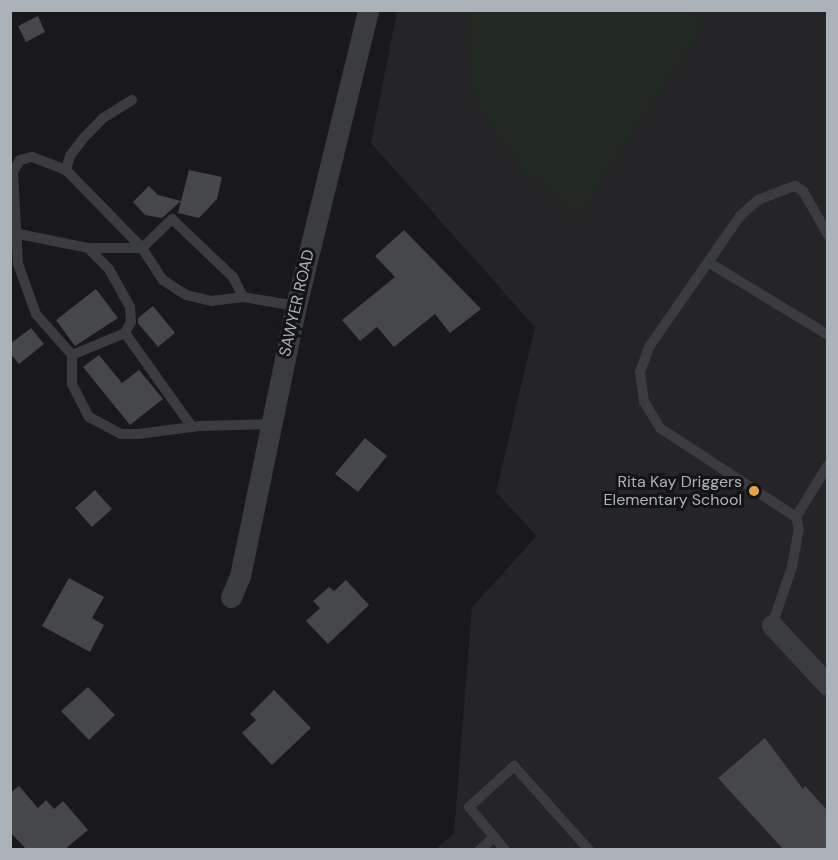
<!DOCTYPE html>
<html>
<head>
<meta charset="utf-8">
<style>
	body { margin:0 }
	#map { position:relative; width:838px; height:860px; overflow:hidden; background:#19191b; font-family:"DM Sans",sans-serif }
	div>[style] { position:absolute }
	.built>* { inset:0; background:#252528 }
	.green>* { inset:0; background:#212922 }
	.building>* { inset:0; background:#46474b }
	.lane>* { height:10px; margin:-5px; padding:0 5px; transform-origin:5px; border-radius:5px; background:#3a3c40 }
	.street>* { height:21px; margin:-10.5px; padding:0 10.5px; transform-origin:10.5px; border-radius:10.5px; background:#3a3c40 }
	.dots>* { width:16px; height:16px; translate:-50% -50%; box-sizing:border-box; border:3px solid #141416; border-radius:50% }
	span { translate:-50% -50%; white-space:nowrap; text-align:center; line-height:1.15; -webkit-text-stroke:6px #141416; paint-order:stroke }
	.street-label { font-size:16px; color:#acb2ba }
	.poi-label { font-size:16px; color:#acb2ba }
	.right { translate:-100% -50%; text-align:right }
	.frame { position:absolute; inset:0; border:12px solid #acb2ba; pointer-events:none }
</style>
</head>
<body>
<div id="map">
	<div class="built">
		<i style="clip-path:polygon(397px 11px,827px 11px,827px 849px,436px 849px,454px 833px,472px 607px,537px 536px,496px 492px,535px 327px,371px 143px)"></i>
	</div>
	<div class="green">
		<i style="clip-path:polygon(683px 11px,707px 21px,579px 215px,526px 172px,476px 106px,465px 38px,469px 11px)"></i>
	</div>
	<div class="building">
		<i style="clip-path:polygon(38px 16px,45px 32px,26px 42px,18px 26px)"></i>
		<i style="clip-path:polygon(189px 170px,222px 177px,217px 199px,199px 218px,178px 213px,181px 201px,162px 218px,145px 215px,133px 202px,149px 186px,158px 195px,181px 201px)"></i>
		<i style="clip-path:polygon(404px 230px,481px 309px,450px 333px,435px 314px,394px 347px,377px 327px,360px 341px,342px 320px,395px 277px,375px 256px)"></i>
		<i style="clip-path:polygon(96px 289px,118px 318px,75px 346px,56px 320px)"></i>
		<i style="clip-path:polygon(153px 306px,175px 333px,158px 347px,138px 323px,138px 318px)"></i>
		<i style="clip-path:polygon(31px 328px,44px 344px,19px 364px,10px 353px,10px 344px)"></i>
		<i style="clip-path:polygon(99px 355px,122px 383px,139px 370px,163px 399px,130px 425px,83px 367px)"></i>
		<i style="clip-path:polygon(365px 438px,387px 456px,358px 492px,335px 474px)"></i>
		<i style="clip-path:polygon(95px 490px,112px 509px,92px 527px,75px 508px)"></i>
		<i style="clip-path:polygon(69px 578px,104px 597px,92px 618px,104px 625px,90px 652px,42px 626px)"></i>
		<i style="clip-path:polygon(346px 580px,369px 605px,328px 644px,306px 621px,320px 608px,313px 601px,329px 587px,334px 591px)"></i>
		<i style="clip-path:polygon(88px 687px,115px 715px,89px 740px,61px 711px)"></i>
		<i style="clip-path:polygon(274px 690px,311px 728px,272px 765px,242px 733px,256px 720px,250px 714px)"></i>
		<i style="clip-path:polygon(765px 738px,803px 789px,805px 786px,828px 811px,828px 849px,783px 849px,718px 778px)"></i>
		<i style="clip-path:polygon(19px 786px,38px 808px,46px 800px,54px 809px,63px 801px,88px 830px,65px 849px,26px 849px,10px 832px,10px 793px)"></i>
	</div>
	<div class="lane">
		<i style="left:132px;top:100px;width:34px;rotate:148deg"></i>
		<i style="left:103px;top:118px;width:30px;rotate:134deg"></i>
		<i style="left:82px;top:140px;width:20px;rotate:127deg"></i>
		<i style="left:70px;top:156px;width:15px;rotate:106deg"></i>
		<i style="left:66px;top:170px;width:109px;rotate:45.7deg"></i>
		<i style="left:142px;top:248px;width:38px;rotate:57deg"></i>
		<i style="left:163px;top:280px;width:27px;rotate:33deg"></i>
		<i style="left:186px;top:295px;width:26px;rotate:13deg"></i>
		<i style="left:211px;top:301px;width:32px;rotate:-7deg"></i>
		<i style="left:66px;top:170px;width:36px;rotate:-159deg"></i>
		<i style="left:32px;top:157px;width:12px;rotate:166deg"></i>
		<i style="left:20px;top:160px;width:14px;rotate:120deg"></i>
		<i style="left:13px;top:172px;width:92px;rotate:86.9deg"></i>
		<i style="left:18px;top:264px;width:53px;rotate:70.2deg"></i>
		<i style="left:36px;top:314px;width:55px;rotate:48.7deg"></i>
		<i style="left:72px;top:355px;width:29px;rotate:90deg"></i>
		<i style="left:72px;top:384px;width:37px;rotate:63deg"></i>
		<i style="left:89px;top:417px;width:36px;rotate:28deg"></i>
		<i style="left:121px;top:434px;width:17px"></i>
		<i style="left:138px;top:434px;width:63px;rotate:-7.4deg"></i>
		<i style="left:200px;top:426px;width:70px;rotate:-1.6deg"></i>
		<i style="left:19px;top:234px;width:70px;rotate:11.5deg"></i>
		<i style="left:88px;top:248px;width:54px"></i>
		<i style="left:142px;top:248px;width:42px;rotate:-44deg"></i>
		<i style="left:172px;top:219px;width:84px;rotate:43.6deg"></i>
		<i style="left:233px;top:277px;width:22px;rotate:63deg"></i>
		<i style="left:243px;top:297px;width:54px;rotate:9.6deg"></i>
		<i style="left:88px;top:248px;width:30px;rotate:45deg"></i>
		<i style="left:109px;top:269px;width:43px;rotate:61.1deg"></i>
		<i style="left:130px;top:307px;width:15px;rotate:86deg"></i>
		<i style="left:131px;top:322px;width:13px;rotate:119deg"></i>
		<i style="left:708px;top:262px;width:140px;rotate:31.3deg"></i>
		<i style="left:72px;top:355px;width:57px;rotate:-22.5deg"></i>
		<i style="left:125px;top:333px;width:115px;rotate:54.5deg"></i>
		<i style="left:796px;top:517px;width:61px;rotate:-58.4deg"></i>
		<i style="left:772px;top:625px;width:61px;rotate:-71deg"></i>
		<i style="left:792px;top:567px;width:39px;rotate:-80deg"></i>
		<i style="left:799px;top:529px;width:12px;rotate:-104deg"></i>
		<i style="left:796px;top:517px;width:163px;rotate:-146.8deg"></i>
		<i style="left:660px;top:428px;width:31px;rotate:-121deg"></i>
		<i style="left:644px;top:401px;width:29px;rotate:-98deg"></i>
		<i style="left:640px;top:372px;width:27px;rotate:-70deg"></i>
		<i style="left:649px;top:347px;width:160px;rotate:-55.2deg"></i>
		<i style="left:740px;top:216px;width:24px;rotate:-42deg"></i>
		<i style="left:758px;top:200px;width:40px;rotate:-21deg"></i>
		<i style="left:795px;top:186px;width:9px;rotate:32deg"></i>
		<i style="left:803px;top:191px;width:51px;rotate:60.4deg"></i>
		<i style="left:480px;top:850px;width:18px;rotate:-43deg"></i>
		<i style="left:505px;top:850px;width:56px;rotate:-129.9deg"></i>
		<i style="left:469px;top:807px;width:61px;rotate:-42.3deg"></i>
		<i style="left:514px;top:766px;width:113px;rotate:48.2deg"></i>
	</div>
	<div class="street">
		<i style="left:231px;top:597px;width:23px;rotate:-67deg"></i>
		<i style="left:240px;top:576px;width:276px;rotate:-78.3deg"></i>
		<i style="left:296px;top:306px;width:305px;rotate:-76.3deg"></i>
		<i style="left:772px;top:625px;width:82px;rotate:47deg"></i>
	</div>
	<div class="dots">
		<i style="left:754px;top:491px;background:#e8a344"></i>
	</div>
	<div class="street-label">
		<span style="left:297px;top:303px;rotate:-77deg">SAWYER ROAD</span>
	</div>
	<div class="poi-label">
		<span class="right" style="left:742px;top:491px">Rita Kay Driggers<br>Elementary School</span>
	</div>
	<div class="frame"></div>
</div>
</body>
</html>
